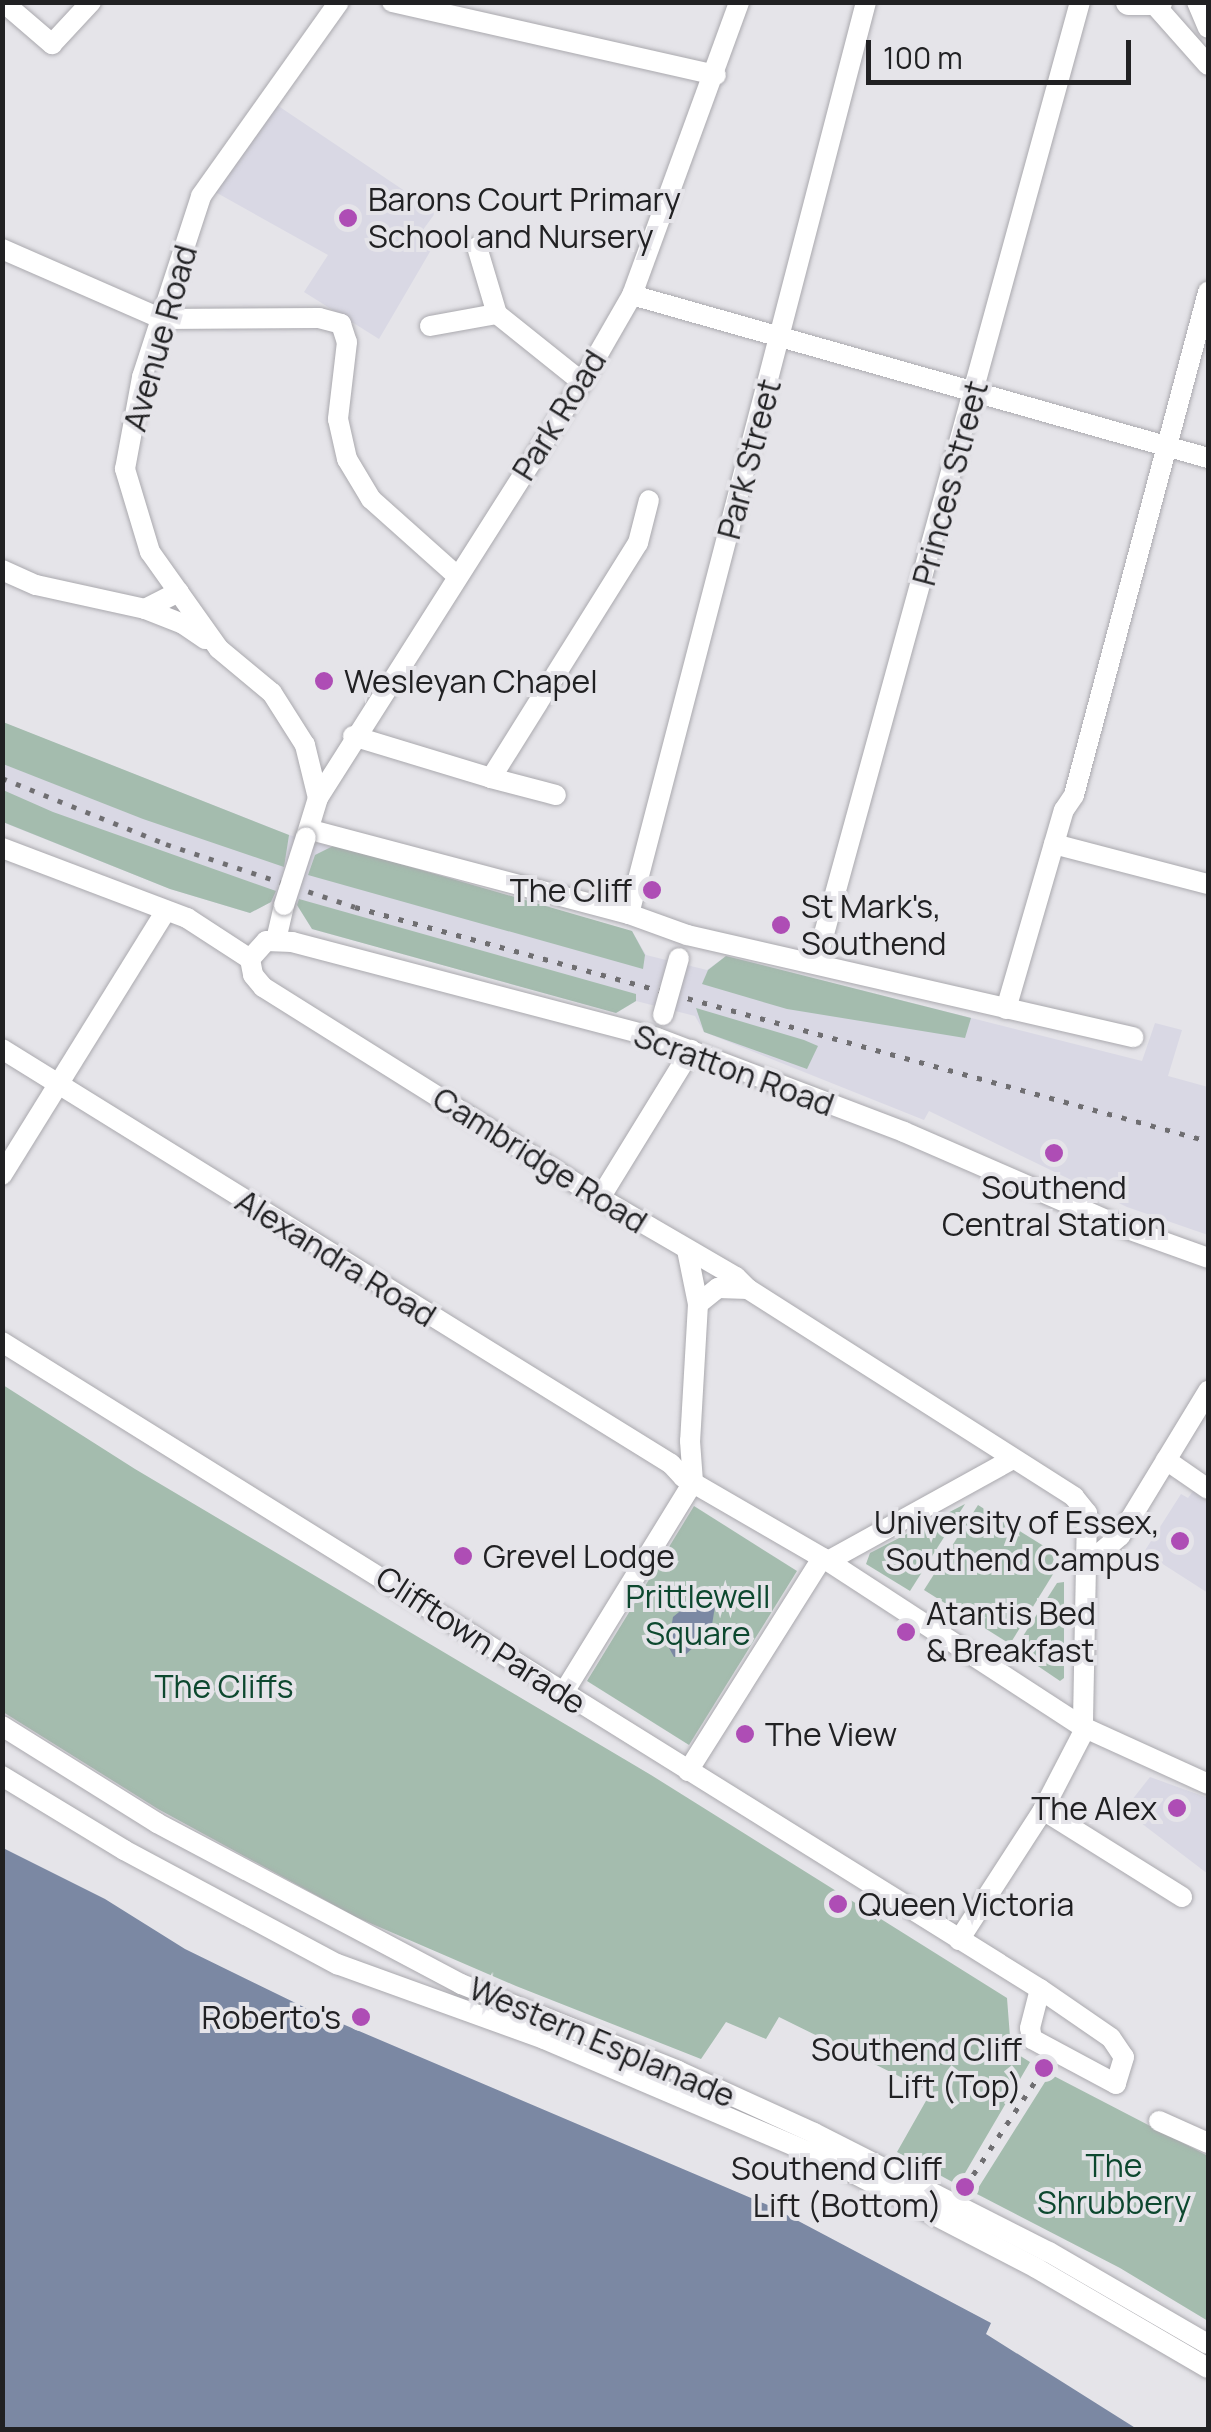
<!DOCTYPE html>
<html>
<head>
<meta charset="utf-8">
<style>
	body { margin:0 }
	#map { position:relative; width:1211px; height:2432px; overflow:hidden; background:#e5e4e9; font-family:Manrope,sans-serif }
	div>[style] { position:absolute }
	.built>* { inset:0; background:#d9d8e4 }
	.green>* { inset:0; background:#a4bcae }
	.water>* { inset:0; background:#7b88a3 }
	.roads { filter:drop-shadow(0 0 2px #aaa9ae) drop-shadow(0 0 2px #aaa9ae) }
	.minor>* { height:20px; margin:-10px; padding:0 10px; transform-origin:10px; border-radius:10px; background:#fff }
	.major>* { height:25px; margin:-12.5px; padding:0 12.5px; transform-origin:12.5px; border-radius:12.5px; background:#fff }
	.rail>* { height:5px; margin-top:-2.5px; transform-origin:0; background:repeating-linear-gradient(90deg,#6f6e71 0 5px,transparent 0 15px) }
	.bridges { filter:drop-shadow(0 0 2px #aaa9ae) drop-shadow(0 0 2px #aaa9ae) }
	.minor-bridge>* { height:20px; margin:-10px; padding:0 10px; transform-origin:10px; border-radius:10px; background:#fff }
	.dots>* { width:28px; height:28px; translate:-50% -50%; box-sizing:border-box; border:5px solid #e5e4e9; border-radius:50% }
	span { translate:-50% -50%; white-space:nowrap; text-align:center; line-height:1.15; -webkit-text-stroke:8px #e5e4e9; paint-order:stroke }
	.poi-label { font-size:32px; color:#212123 }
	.left { translate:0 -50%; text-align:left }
	.right { translate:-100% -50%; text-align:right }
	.street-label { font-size:32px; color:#212123 }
	.park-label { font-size:32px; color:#0d482f }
	.frame { position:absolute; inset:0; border:5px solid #212123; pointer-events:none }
	.scale { position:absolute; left:866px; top:40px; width:265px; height:45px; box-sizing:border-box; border:5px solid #212123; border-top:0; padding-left:12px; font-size:30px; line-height:35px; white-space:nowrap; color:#212123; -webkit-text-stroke:8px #e5e4e9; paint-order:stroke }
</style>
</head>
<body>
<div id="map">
	<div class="built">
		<i style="clip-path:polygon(262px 95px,436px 212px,417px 238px,431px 250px,379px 339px,304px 292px,328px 255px,201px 184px)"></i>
		<i style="clip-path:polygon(2px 722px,289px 835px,632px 931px,646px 955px,707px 970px,726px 956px,1142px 1061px,1155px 1023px,1182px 1030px,1168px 1076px,1208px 1087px,1208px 1235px,1127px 1207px,929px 1111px,924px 1120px,704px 1032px,695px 1016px,636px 1001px,616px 1013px,312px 929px,297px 905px,271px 902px,250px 913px,170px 889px,12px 826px,3px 822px)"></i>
		<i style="clip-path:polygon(1193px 1491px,1208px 1501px,1208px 1593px,1144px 1552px,1181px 1494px,1188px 1498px)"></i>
		<i style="clip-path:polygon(1150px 1777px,1208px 1798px,1208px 1874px,1124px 1810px)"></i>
	</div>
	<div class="green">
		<i style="clip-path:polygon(3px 722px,289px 835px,284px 867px,143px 819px,3px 764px)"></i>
		<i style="clip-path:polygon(3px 790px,53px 812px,276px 891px,271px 902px,250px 913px,170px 889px,3px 822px)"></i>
		<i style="clip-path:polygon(335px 845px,632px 931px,645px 955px,643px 969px,308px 875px,315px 855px)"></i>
		<i style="clip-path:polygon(299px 899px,636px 994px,636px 1001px,616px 1013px,312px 929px,297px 905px)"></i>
		<i style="clip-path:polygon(726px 956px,971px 1018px,965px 1038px,787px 1009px,702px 984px,708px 970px)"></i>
		<i style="clip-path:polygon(696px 1008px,804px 1040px,818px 1046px,807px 1069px,704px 1032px)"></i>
		<i style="clip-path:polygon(3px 1385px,135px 1469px,651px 1775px,1007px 1998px,1011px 2050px,1030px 2062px,958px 2185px,897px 2152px,931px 2092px,779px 2017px,766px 2039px,726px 2022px,701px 2059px,516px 1986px,356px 1917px,158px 1809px,3px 1712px)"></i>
		<i style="clip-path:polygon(965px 1504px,910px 1591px,866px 1564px,870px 1553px)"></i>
		<i style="clip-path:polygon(978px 1505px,1063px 1558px,1010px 1644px,924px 1590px)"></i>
		<i style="clip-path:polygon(694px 1506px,797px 1571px,689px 1745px,587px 1681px)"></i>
		<i style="clip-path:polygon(1064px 1582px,1064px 1678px,1060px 1681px,1014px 1650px,1057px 1583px)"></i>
		<i style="clip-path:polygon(1050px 2074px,1208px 2156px,1208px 2321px,1120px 2268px,975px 2193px)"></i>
	</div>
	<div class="water">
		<i style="clip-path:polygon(701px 1594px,710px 1594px,716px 1600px,711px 1631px,684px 1656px,674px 1657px,668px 1646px,673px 1617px)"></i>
		<i style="clip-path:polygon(3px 1848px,105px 1899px,185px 1949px,312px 2011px,770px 2206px,991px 2323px,986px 2334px,1137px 2429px,3px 2429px)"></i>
	</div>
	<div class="roads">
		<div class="minor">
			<i style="left:3px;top:2px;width:65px;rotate:40.6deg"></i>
			<i style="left:52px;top:44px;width:57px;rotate:-47.1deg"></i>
			<i style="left:392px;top:2px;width:332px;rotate:12.7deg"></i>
			<i style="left:1197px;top:2px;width:28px;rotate:67deg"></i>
			<i style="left:1154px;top:4px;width:81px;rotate:48.5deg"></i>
			<i style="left:477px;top:247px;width:70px;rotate:73.4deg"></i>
			<i style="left:497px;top:314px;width:109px;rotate:38.7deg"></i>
			<i style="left:2px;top:249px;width:175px;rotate:23.6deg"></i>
			<i style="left:162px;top:319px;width:157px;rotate:-0.4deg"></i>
			<i style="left:319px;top:318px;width:23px;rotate:15deg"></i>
			<i style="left:341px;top:324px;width:19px;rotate:72deg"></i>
			<i style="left:347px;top:342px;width:78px;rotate:96.7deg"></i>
			<i style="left:338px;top:419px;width:41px;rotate:77.3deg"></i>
			<i style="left:347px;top:459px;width:47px;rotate:59deg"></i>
			<i style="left:371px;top:499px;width:114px;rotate:41.8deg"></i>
			<i style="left:632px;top:295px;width:599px;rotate:15.8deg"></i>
			<i style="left:430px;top:326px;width:68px;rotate:-10.2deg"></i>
			<i style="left:2px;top:570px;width:37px;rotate:24deg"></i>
			<i style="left:36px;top:585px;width:112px;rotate:12.4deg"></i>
			<i style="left:145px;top:609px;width:38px;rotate:-27deg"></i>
			<i style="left:145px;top:609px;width:41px;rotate:21.5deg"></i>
			<i style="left:183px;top:624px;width:27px;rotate:34deg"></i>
			<i style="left:353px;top:736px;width:144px;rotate:16.9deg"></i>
			<i style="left:491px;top:778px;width:277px;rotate:-58deg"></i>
			<i style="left:638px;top:543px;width:44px;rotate:-75.7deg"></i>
			<i style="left:491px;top:778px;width:67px;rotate:14.7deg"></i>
			<i style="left:318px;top:798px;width:493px;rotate:-57.6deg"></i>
			<i style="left:582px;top:382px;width:100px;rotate:-60.1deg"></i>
			<i style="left:632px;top:295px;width:312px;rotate:-69.9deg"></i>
			<i style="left:311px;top:830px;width:329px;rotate:14.8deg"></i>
			<i style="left:629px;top:914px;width:62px;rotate:19.9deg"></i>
			<i style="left:687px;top:935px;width:458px;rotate:12.9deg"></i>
			<i style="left:306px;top:837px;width:41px;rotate:-72.9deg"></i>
			<i style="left:318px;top:798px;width:55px;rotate:-103.8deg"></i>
			<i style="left:305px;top:745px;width:62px;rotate:-122.4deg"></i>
			<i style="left:272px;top:693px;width:69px;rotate:-140.3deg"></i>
			<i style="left:219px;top:649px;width:119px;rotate:-125.4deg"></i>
			<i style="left:150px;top:552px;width:87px;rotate:-106.8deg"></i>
			<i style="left:125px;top:469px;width:94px;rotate:-79.5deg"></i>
			<i style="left:142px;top:377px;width:190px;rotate:-71.9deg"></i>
			<i style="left:201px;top:196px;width:238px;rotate:-54.6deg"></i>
			<i style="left:1054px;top:844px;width:159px;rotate:14.6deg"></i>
			<i style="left:2px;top:848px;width:198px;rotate:20.7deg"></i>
			<i style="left:187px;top:918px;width:75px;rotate:33.1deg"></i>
			<i style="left:250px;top:959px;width:16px;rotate:79deg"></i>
			<i style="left:253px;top:975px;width:16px;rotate:50deg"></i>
			<i style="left:263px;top:987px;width:398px;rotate:32.1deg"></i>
			<i style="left:600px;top:1198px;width:157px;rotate:30.2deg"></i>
			<i style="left:736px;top:1277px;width:17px;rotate:45deg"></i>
			<i style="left:748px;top:1289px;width:387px;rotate:32.5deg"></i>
			<i style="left:1074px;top:1497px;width:21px;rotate:51deg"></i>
			<i style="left:1087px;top:1513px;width:214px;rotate:91.1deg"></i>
			<i style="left:629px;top:914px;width:942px;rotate:-75.43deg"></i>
			<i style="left:276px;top:940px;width:36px;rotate:-77deg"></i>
			<i style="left:250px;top:959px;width:24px;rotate:-48deg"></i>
			<i style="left:266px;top:941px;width:26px;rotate:2deg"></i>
			<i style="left:292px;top:942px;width:377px;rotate:14.7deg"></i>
			<i style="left:657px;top:1038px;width:264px;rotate:20.8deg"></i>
			<i style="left:904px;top:1132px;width:238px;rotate:23.5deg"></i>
			<i style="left:1122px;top:1227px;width:91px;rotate:19.8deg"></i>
			<i style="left:816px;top:963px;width:997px;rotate:-74.64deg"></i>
			<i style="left:1006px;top:1009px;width:207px;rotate:-73.8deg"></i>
			<i style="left:1064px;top:810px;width:18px;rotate:-56deg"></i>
			<i style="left:1074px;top:795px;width:521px;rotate:-75.08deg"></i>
			<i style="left:2px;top:1049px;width:787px;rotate:31.81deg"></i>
			<i style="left:671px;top:1464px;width:18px;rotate:47deg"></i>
			<i style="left:683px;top:1477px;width:168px;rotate:30.1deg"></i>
			<i style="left:828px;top:1561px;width:304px;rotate:33.1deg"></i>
			<i style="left:1083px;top:1727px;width:137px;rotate:24.5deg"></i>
			<i style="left:2px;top:1175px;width:311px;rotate:-58.2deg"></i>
			<i style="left:600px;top:1198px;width:174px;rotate:-58.4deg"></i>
			<i style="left:687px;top:1250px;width:55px;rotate:78.5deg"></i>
			<i style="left:698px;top:1304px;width:137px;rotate:93.3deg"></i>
			<i style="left:690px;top:1441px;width:41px;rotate:85.8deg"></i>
			<i style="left:698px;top:1304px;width:26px;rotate:-39deg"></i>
			<i style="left:718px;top:1288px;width:30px;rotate:2deg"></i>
			<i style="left:2px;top:1342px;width:1223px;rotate:31.94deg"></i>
			<i style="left:1040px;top:1989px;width:86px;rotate:34.6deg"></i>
			<i style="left:1111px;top:2038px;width:23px;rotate:56deg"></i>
			<i style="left:1124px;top:2057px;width:28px;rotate:107deg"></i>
			<i style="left:1116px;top:2084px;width:95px;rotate:-151.8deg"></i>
			<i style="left:1032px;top:2039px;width:11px;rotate:-100deg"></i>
			<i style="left:1030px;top:2028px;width:40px;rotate:-75.6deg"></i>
			<i style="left:1166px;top:1460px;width:51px;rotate:34.6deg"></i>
			<i style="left:828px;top:1561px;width:211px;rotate:-28.9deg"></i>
			<i style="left:1087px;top:1564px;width:43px;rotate:-40.3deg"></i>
			<i style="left:1120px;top:1536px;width:170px;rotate:-58.7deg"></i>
			<i style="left:564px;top:1692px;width:246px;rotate:-58.4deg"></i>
			<i style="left:2px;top:1726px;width:183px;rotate:32deg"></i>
			<i style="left:157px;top:1823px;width:344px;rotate:27.9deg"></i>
			<i style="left:461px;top:1984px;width:234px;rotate:21.8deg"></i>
			<i style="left:678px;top:2071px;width:149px;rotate:24.5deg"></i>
			<i style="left:814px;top:2133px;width:263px;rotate:26.9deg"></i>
			<i style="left:1049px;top:2252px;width:184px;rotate:30.1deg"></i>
			<i style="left:688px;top:1771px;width:252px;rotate:-57.8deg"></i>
			<i style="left:2px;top:1776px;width:143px;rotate:31.2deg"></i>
			<i style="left:124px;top:1850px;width:242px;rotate:28.2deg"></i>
			<i style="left:337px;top:1964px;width:220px;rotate:19.9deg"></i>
			<i style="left:544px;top:2039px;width:311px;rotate:23.1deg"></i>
			<i style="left:830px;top:2161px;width:232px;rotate:27.4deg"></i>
			<i style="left:1036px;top:2268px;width:199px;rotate:30.2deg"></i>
			<i style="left:1043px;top:1810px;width:164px;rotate:32deg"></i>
			<i style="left:959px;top:1940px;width:155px;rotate:-57.1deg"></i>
			<i style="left:1043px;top:1810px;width:91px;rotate:-62.6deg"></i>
			<i style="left:1159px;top:2121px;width:54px;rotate:24.2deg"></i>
		</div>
		<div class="major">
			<i style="left:1128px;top:2px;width:31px"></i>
		</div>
	</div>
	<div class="rail">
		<i style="left:2px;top:778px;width:177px;rotate:21.9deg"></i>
		<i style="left:166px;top:844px;width:199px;rotate:18.4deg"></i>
		<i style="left:355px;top:907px;width:885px;rotate:15.34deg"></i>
		<i style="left:965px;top:2187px;width:143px;rotate:-56.4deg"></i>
	</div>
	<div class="bridges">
		<div class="minor-bridge">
			<i style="left:284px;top:905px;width:71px;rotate:-72.1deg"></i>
			<i style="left:663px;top:1015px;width:59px;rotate:-74.3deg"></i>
		</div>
	</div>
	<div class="dots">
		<i style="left:348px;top:218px;background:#ae4db5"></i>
		<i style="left:324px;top:681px;background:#ae4db5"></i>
		<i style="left:652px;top:890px;background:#ae4db5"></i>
		<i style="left:781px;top:925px;background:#ae4db5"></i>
		<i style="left:1054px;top:1153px;background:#ae4db5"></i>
		<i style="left:1180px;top:1541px;background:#ae4db5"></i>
		<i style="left:463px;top:1556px;background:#ae4db5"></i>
		<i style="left:906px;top:1632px;background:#ae4db5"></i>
		<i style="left:745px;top:1734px;background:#ae4db5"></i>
		<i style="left:1177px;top:1808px;background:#ae4db5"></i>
		<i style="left:838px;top:1904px;background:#ae4db5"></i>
		<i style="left:361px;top:2017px;background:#ae4db5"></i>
		<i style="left:1044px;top:2068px;background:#ae4db5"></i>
		<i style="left:965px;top:2187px;background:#ae4db5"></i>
	</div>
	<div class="poi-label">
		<span class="left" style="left:368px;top:218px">Barons Court Primary<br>School and Nursery</span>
		<span class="left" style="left:344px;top:681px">Wesleyan Chapel</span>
		<span class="right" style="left:632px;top:890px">The Cliff</span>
		<span class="left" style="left:801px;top:925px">St Mark's,<br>Southend</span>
		<span style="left:1054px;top:1206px">Southend<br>Central Station</span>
		<span class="right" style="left:1160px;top:1541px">University of Essex,<br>Southend Campus</span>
		<span class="left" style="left:483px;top:1556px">Grevel Lodge</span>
		<span class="left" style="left:926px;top:1632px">Atantis Bed<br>&amp; Breakfast</span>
		<span class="left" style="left:765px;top:1734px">The View</span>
		<span class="right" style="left:1157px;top:1808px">The Alex</span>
		<span class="left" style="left:858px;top:1904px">Queen Victoria</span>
		<span class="right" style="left:341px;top:2017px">Roberto's</span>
		<span class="right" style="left:1022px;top:2068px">Southend Cliff<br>Lift (Top)</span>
		<span class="right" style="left:942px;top:2187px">Southend Cliff<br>Lift (Bottom)</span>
	</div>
	<div class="street-label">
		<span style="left:160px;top:338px;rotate:-74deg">Avenue Road</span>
		<span style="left:559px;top:415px;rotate:-58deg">Park Road</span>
		<span style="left:749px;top:459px;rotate:-75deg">Park Street</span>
		<span style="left:950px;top:483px;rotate:-75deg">Princes Street</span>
		<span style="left:734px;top:1070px;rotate:20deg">Scratton Road</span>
		<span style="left:540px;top:1160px;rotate:32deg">Cambridge Road</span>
		<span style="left:336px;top:1258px;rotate:32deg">Alexandra Road</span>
		<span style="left:481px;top:1640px;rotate:33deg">Clifftown Parade</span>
		<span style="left:602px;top:2042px;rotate:23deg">Western Esplanade</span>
	</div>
	<div class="park-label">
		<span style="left:698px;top:1615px">Prittlewell<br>Square</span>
		<span style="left:224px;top:1686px">The Cliffs</span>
		<span style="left:1114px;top:2184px">The<br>Shrubbery</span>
	</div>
	<div class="frame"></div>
	<div class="scale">100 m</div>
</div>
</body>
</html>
